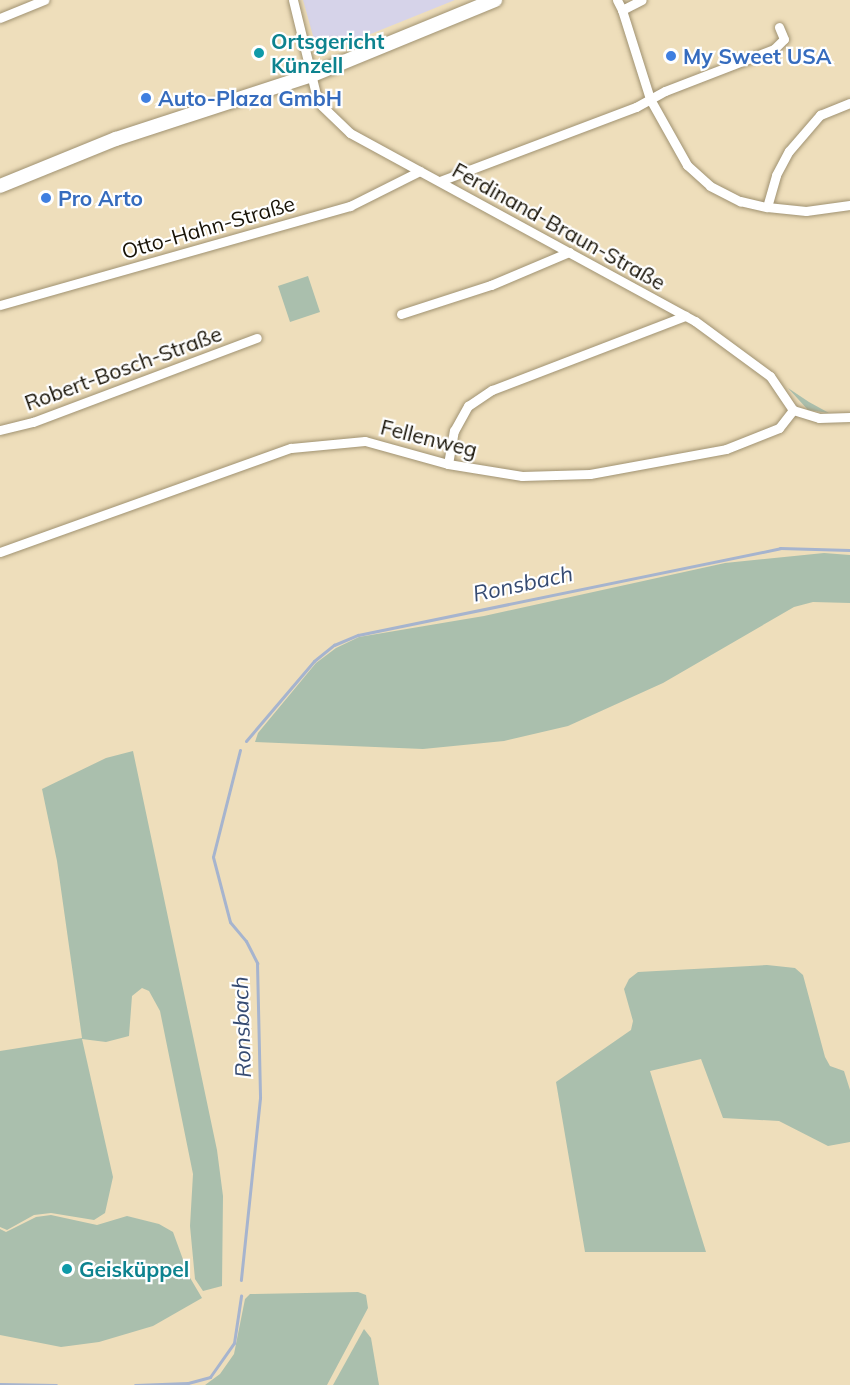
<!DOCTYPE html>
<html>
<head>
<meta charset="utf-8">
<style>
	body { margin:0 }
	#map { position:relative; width:850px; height:1385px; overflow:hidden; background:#eedebb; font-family:Mulish,sans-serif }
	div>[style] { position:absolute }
	.commercial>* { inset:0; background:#d6d3e9 }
	.green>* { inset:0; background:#aabfad }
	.stream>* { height:3px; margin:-1.5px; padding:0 1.5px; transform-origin:1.5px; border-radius:1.5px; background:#a6b4ce }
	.roads { filter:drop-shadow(0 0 2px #a09271) drop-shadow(0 0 2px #a09271) }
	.street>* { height:9px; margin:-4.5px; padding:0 4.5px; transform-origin:4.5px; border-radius:4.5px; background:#fff }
	.secondary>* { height:14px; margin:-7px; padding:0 7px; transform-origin:7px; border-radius:7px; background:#fff }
	.dots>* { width:16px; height:16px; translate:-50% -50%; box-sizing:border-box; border:3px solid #fff; border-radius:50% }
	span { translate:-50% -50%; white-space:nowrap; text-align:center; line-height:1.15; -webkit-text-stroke:4.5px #fff; paint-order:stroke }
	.culture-label { font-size:21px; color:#0d838f; font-weight:700 }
	.left { translate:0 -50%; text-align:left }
	.shop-label { font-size:21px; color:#366cbe; font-weight:700 }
	.street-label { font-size:21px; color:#171206 }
	.water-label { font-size:22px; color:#364b72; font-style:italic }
</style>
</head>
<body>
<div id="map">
	<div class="commercial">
		<i style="clip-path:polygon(303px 0,455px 0,326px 52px,315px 43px)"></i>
	</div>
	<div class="green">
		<i style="clip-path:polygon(308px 276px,320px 312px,290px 322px,278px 286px)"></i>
		<i style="clip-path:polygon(788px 388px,809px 402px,829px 413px,808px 410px)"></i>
		<i style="clip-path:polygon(824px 553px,850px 555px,850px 603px,813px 602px,794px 607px,663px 683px,568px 726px,504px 741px,423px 749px,255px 742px,258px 733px,316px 663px,336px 648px,359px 637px,484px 616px,725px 563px)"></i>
		<i style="clip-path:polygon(133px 751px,217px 1150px,223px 1196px,222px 1286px,203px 1291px,195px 1279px,190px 1226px,193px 1174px,160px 1011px,149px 991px,142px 988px,132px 996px,129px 1036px,106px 1042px,82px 1039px,113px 1177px,105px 1213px,94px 1220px,51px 1213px,34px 1215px,7px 1230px,0 1227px,0 1051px,82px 1038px,57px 861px,42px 789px,106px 758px)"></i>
		<i style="clip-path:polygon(767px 965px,795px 968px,803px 975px,825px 1057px,830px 1066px,844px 1071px,850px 1090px,850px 1142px,828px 1146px,779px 1121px,723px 1118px,701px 1059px,650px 1071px,706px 1252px,585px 1252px,556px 1082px,631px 1030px,633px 1021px,624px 989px,629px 979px,638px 972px)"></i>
		<i style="clip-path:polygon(51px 1215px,97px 1225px,127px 1216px,159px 1224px,173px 1232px,189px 1276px,202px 1298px,153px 1326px,99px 1342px,61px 1347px,0 1335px,0 1229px,6px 1232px,36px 1217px)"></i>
		<i style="clip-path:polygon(358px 1292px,366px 1295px,368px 1308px,327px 1385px,205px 1385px,220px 1374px,234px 1354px,245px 1299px,250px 1294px)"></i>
		<i style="clip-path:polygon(364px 1329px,371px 1338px,379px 1385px,333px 1385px)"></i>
	</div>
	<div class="stream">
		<i style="left:246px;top:741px;width:105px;rotate:-49.6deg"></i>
		<i style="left:314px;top:661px;width:26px;rotate:-39deg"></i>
		<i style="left:334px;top:645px;width:26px;rotate:-23deg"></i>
		<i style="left:358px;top:635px;width:431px;rotate:-11.6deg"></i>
		<i style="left:780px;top:548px;width:70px;rotate:1.6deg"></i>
		<i style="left:240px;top:750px;width:110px;rotate:104.2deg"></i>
		<i style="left:213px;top:857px;width:67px;rotate:75.3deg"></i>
		<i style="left:230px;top:922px;width:25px;rotate:50deg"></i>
		<i style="left:246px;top:941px;width:25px;rotate:63deg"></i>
		<i style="left:257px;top:963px;width:135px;rotate:88.7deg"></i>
		<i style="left:260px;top:1098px;width:183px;rotate:96deg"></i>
		<i style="left:0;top:1384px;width:56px;rotate:1deg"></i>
		<i style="left:135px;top:1385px;width:53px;rotate:-2.2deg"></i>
		<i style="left:188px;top:1383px;width:23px;rotate:-15deg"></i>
		<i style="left:210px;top:1377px;width:42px;rotate:-54.8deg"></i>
		<i style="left:234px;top:1343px;width:48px;rotate:-81.5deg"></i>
	</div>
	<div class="roads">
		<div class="street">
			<i style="left:293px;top:0;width:97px;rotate:76.3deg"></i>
			<i style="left:316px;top:94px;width:13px;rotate:63deg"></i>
			<i style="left:322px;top:106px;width:39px;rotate:44deg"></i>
			<i style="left:350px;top:133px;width:393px;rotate:28.6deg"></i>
			<i style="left:695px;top:321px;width:93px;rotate:36.3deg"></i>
			<i style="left:770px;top:376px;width:41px;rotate:55.9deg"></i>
			<i style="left:617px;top:0;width:11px;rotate:63deg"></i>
			<i style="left:622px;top:10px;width:22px;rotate:-27deg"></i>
			<i style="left:622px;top:10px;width:93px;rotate:72.5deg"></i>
			<i style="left:650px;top:99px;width:76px;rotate:60.7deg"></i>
			<i style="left:687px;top:165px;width:31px;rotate:42deg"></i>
			<i style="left:710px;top:186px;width:34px;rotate:27deg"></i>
			<i style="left:740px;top:201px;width:28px;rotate:13deg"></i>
			<i style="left:767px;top:207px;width:39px;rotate:6deg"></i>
			<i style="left:806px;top:211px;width:44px;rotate:-7.8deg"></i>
			<i style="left:0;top:18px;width:48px;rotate:-22.2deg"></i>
			<i style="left:440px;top:181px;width:210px;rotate:-20.7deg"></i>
			<i style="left:636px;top:107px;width:33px;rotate:-29deg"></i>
			<i style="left:665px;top:91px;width:117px;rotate:-21.1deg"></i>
			<i style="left:774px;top:49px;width:14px;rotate:-45deg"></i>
			<i style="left:784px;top:39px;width:13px;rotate:-113deg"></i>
			<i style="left:767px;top:207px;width:33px;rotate:-74deg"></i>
			<i style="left:776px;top:175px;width:27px;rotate:-62deg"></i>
			<i style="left:789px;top:151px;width:48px;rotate:-49.3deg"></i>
			<i style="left:820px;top:115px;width:32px;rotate:-22deg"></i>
			<i style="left:0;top:305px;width:364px;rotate:-15.8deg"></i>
			<i style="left:350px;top:206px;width:78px;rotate:-26.6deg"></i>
			<i style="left:401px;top:314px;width:95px;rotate:-17.9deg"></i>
			<i style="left:491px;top:285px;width:85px;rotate:-22.9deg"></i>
			<i style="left:793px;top:410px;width:27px;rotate:17deg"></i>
			<i style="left:819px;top:418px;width:31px;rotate:-2deg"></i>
			<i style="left:0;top:430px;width:34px;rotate:-14deg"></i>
			<i style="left:33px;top:422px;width:239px;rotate:-20.6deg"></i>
			<i style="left:448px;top:464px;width:34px;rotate:-80deg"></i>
			<i style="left:454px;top:431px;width:29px;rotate:-61deg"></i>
			<i style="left:468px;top:406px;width:29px;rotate:-34deg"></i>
			<i style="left:492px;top:390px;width:207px;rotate:-21deg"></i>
			<i style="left:0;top:552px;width:309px;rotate:-19.7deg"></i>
			<i style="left:291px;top:448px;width:74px;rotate:-5.4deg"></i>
			<i style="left:365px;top:441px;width:86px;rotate:15.5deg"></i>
			<i style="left:448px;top:464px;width:75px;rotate:9.2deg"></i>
			<i style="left:522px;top:476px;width:68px;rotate:-1.7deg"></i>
			<i style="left:590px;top:474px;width:138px;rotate:-10.4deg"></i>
			<i style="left:726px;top:449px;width:57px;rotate:-21.6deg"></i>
			<i style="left:779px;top:428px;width:23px;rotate:-52deg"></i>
		</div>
		<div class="secondary">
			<i style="left:0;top:186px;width:125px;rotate:-22.1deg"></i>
			<i style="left:116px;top:139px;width:206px;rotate:-18.1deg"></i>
			<i style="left:312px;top:75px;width:198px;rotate:-22.3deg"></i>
		</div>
	</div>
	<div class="dots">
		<i style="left:259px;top:53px;background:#0f9aa8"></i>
		<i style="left:671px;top:56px;background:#3f7fe0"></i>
		<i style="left:146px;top:98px;background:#3f7fe0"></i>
		<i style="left:46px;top:198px;background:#3f7fe0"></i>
		<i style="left:67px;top:1269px;background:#0f9aa8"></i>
	</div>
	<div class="culture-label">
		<span class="left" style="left:271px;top:53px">Ortsgericht<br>Künzell</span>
		<span class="left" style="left:79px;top:1269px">Geisküppel</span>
	</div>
	<div class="shop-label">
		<span class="left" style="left:683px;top:56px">My Sweet USA</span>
		<span class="left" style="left:158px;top:98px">Auto-Plaza GmbH</span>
		<span class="left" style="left:58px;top:198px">Pro Arto</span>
	</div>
	<div class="street-label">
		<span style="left:559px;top:226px;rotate:29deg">Ferdinand-Braun-Straße</span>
		<span style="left:208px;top:227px;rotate:-16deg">Otto-Hahn-Straße</span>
		<span style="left:123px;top:368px;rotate:-20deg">Robert-Bosch-Straße</span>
		<span style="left:429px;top:438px;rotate:14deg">Fellenweg</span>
	</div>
	<div class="water-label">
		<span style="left:523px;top:584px;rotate:-12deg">Ronsbach</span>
		<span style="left:242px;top:1027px;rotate:-92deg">Ronsbach</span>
	</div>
</div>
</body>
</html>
